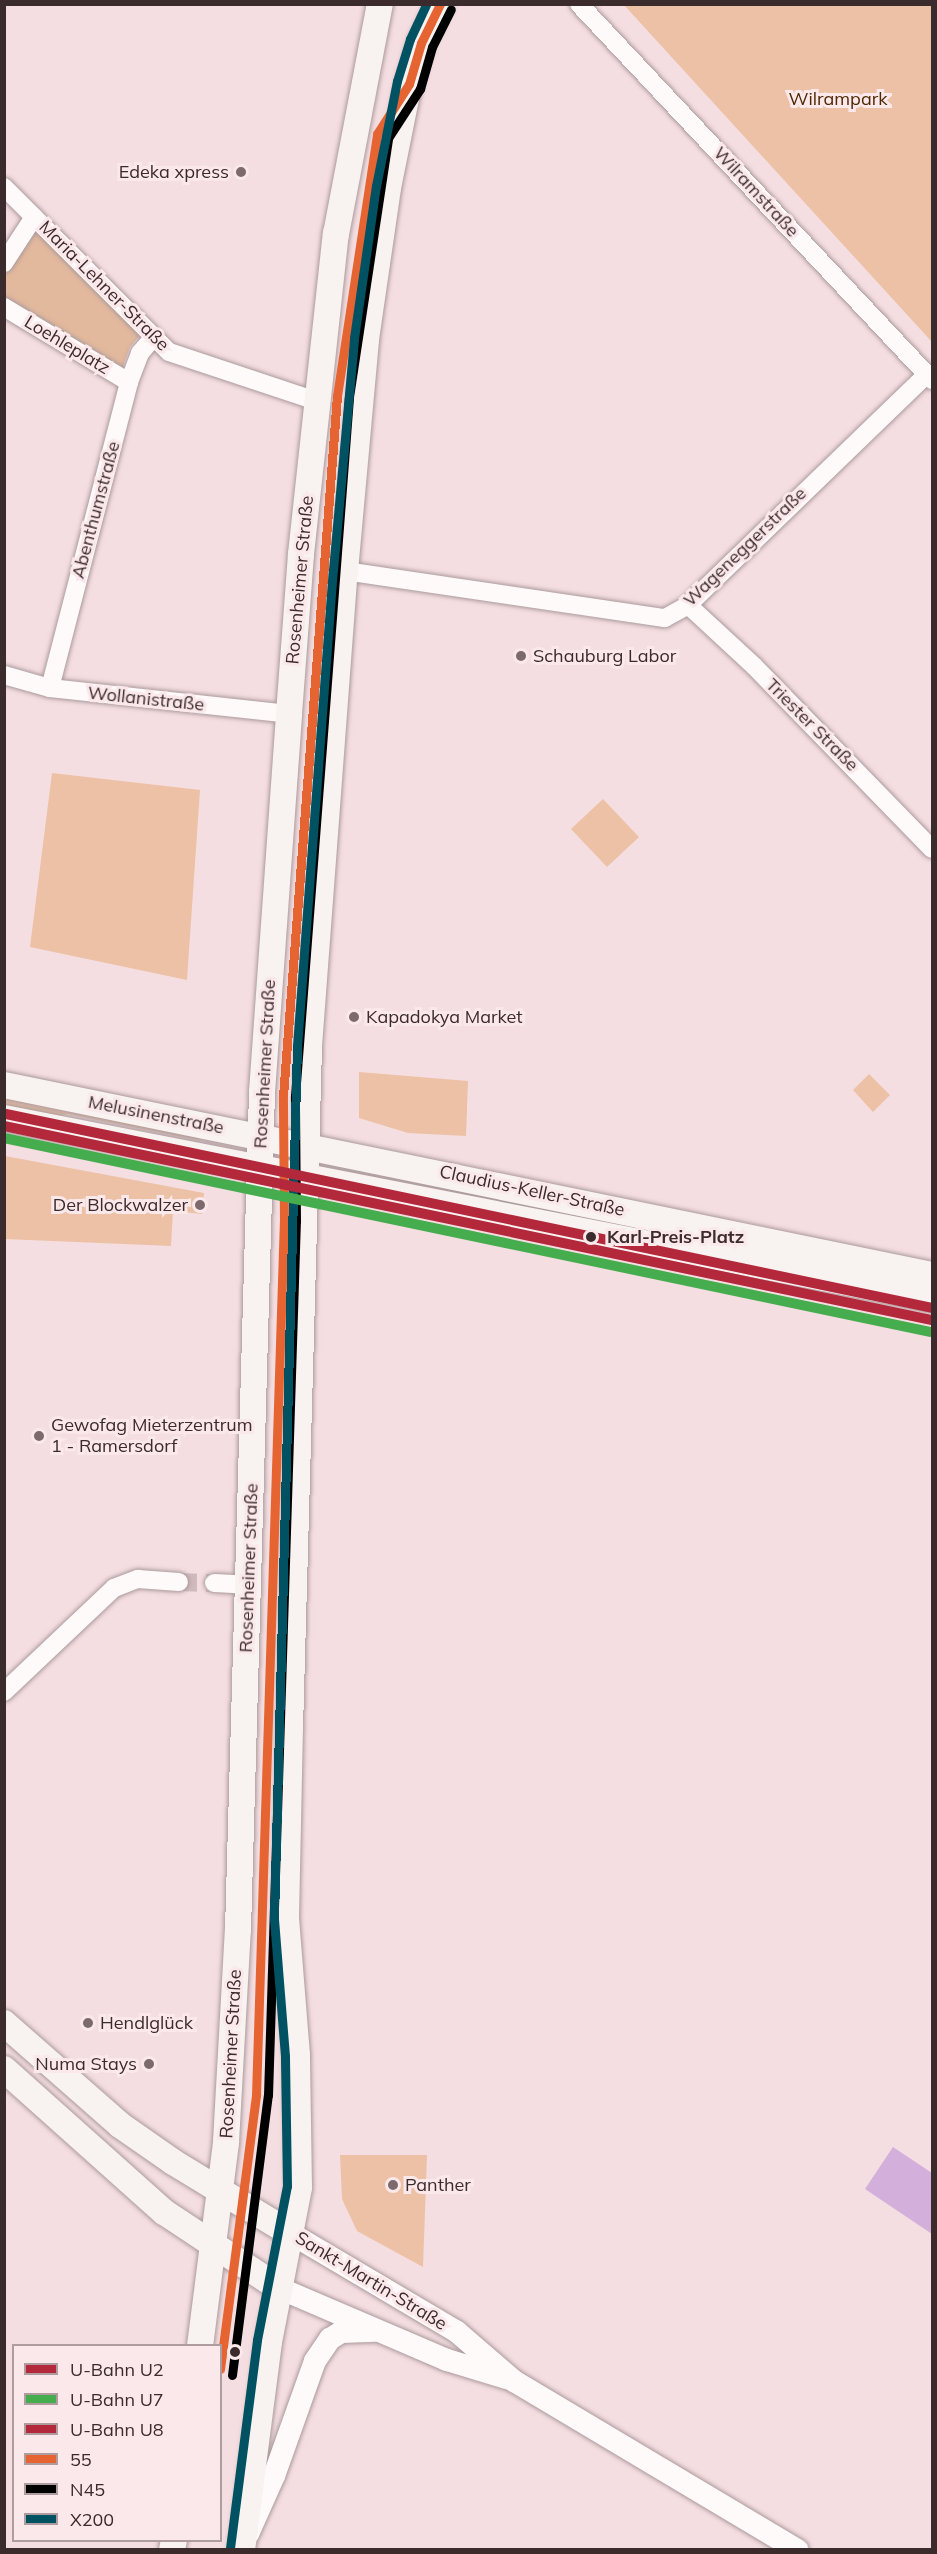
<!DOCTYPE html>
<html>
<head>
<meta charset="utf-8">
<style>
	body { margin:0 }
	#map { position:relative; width:937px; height:2554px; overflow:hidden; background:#f5dee1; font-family:Mulish,sans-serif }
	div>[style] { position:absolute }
	.green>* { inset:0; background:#ecc1a5 }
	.forest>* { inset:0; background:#e3b99d }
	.water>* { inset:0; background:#d3afdb }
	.minor-tunnel>* { height:18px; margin-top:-9px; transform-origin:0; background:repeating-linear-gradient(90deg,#d0babd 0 18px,transparent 0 27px) }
	.roads { filter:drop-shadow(0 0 2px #ab9a9c) drop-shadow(0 0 2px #ab9a9c) }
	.minor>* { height:18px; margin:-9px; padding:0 9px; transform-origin:9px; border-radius:9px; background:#fefafa }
	.tertiary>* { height:22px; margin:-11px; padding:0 11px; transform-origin:11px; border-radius:11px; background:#fefafa }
	.secondary>* { height:26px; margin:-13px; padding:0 13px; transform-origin:13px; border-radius:13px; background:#f8f2f1 }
	.bus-1>* { height:9px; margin:-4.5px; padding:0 4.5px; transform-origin:4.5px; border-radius:4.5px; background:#e66432 }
	.bus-2>* { height:9px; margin:-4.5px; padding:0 4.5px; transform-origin:4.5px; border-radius:4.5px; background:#000 }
	.bus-3>* { height:9px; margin:-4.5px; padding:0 4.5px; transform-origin:4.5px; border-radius:4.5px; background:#005262 }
	.metro-1>* { height:10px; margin:-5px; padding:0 5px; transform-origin:5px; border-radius:5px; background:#b4283c }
	.metro-2>* { height:10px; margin:-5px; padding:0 5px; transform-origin:5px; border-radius:5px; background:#45ad4e }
	.metro-3>* { height:10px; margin:-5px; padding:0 5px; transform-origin:5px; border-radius:5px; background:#b4283c }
	.dots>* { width:16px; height:16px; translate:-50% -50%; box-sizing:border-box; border:3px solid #fae8eb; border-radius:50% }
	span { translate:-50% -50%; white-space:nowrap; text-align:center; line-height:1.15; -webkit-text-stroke:6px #fae8eb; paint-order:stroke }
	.park-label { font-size:18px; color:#4e2800 }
	.poi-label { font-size:18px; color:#3b2b2d }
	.right { translate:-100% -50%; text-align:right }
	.left { translate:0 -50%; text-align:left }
	.street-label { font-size:18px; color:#3b2b2d }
	.stop-label { font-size:18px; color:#3b2b2d; font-weight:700 }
	.frame { position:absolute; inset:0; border:6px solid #3b2b2d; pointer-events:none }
	.legend { position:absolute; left:12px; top:2344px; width:210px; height:198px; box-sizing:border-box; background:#fae8eb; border:2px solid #ae9c9f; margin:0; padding:8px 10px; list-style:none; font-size:18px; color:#3b2b2d }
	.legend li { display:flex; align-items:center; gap:12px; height:30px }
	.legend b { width:30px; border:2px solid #ae9c9f }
</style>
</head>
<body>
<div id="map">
	<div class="green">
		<i style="clip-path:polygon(624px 5px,932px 5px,932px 342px)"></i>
		<i style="clip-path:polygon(52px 773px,200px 790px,187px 980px,30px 947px)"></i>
		<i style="clip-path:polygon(603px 799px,639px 837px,607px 867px,571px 829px)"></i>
		<i style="clip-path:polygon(359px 1072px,468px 1081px,466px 1136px,408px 1133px,359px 1118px)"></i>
		<i style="clip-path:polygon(869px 1074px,890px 1095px,873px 1112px,853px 1090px)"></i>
		<i style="clip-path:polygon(4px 1096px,200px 1135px,199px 1140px,68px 1114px,52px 1118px,5px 1109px)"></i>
		<i style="clip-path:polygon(5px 1156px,204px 1193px,202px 1214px,173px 1211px,171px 1246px,5px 1239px)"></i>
		<i style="clip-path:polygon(340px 2155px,427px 2155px,423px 2267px,357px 2231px,342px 2199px)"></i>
	</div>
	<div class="forest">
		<i style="clip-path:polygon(36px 226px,141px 334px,130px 347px,121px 371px,5px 301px,4px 277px)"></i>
	</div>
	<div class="water">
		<i style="clip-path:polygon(893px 2147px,932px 2173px,932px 2234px,865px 2189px)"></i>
	</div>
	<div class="minor-tunnel">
		<i style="left:179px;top:1582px;width:35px;rotate:2deg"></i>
	</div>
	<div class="roads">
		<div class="minor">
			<i style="left:579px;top:4px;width:516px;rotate:46.81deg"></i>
			<i style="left:4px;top:187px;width:233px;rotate:45deg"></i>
			<i style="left:169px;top:352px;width:155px;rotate:18.4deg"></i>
			<i style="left:4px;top:263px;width:55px;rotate:-56.9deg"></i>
			<i style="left:4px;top:307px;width:146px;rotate:31deg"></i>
			<i style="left:345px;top:571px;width:323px;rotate:8.4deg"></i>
			<i style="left:665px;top:618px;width:26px;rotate:-29deg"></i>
			<i style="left:688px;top:605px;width:332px;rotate:-44deg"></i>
			<i style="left:688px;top:605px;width:90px;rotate:42.7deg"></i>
			<i style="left:754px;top:666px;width:255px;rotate:45.8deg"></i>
			<i style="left:4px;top:675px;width:48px;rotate:15.8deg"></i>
			<i style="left:50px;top:688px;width:240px;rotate:6.2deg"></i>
			<i style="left:50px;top:688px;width:316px;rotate:-75.5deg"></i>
			<i style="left:129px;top:382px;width:31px;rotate:-69deg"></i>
			<i style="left:140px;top:353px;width:20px;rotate:-49deg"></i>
			<i style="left:214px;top:1583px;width:34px;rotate:3deg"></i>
			<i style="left:4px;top:1692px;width:151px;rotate:-43.4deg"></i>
			<i style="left:114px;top:1588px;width:26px;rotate:-21deg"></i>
			<i style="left:138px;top:1579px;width:41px;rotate:4.2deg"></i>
		</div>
		<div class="tertiary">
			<i style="left:290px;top:2233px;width:193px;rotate:30.6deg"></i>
			<i style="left:456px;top:2331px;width:77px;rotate:40.8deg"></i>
			<i style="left:514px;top:2381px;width:330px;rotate:30.8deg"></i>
			<i style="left:279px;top:2288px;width:183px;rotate:23.2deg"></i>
			<i style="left:447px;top:2360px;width:62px;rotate:17deg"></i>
			<i style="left:248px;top:2534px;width:64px;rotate:-65.9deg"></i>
			<i style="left:274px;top:2476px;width:122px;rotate:-70.4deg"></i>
			<i style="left:315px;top:2361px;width:27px;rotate:-56deg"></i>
			<i style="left:330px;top:2339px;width:13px;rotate:-32deg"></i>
			<i style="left:341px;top:2332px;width:34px;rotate:-2deg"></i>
		</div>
		<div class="secondary">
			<i style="left:4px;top:1085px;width:947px;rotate:11.57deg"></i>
			<i style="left:4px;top:1118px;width:945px;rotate:11.04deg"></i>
			<i style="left:4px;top:2023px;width:154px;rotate:41.3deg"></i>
			<i style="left:120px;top:2125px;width:65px;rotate:34.9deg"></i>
			<i style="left:173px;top:2162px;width:137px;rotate:31.3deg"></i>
			<i style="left:4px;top:2069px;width:215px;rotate:41.8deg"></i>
			<i style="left:164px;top:2212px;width:138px;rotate:33.5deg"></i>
			<i style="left:200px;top:2346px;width:206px;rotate:-82.7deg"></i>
			<i style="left:226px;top:2142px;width:212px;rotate:-86.8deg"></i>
			<i style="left:238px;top:1930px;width:838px;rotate:-88.36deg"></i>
			<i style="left:262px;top:1092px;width:379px;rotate:-85.9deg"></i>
			<i style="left:289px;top:714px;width:160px;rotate:-85.7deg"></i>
			<i style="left:301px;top:554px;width:322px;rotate:-83.8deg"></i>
			<i style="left:336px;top:234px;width:234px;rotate:-79.2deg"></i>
			<i style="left:172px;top:2550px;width:10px;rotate:-79deg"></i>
			<i style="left:242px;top:2550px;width:210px;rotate:-82.6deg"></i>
			<i style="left:269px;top:2342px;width:158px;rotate:-79deg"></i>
			<i style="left:299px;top:2187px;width:132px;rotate:-90.9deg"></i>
			<i style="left:297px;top:2055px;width:137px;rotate:-94.6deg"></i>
			<i style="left:286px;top:1918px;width:190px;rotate:-88.8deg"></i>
			<i style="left:290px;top:1728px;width:682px;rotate:-88.4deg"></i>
			<i style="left:309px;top:1046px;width:476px;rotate:-85.7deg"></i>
			<i style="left:345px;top:571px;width:233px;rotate:-84.8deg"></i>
			<i style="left:366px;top:339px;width:153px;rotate:-81.7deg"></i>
			<i style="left:388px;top:188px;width:106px;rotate:-78.6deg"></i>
			<i style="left:409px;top:84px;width:43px;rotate:-73.7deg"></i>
			<i style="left:421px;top:43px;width:43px;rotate:-64deg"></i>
		</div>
	</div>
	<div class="bus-1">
		<i style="left:220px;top:2369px;width:276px;rotate:-82.5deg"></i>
		<i style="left:256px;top:2095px;width:874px;rotate:-88.17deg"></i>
		<i style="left:284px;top:1221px;width:125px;rotate:-90.5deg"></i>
		<i style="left:283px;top:1096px;width:702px;rotate:-85.59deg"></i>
		<i style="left:337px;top:396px;width:265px;rotate:-81.3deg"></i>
		<i style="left:377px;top:134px;width:59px;rotate:-57.4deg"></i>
		<i style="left:409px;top:84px;width:43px;rotate:-73.7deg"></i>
		<i style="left:421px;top:43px;width:43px;rotate:-64deg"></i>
	</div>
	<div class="bus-2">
		<i style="left:232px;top:2375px;width:282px;rotate:-82.7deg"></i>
		<i style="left:268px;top:2095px;width:874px;rotate:-88.17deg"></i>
		<i style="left:296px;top:1221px;width:125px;rotate:-90.5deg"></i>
		<i style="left:295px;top:1096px;width:701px;rotate:-85.58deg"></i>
		<i style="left:349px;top:397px;width:262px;rotate:-81.4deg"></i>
		<i style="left:388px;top:138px;width:59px;rotate:-56.9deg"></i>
		<i style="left:420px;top:89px;width:44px;rotate:-74.1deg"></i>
		<i style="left:432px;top:47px;width:42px;rotate:-63.4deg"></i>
	</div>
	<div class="bus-3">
		<i style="left:230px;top:2548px;width:210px;rotate:-82.6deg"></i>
		<i style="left:257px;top:2340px;width:157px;rotate:-79deg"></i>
		<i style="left:287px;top:2186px;width:130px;rotate:-90.9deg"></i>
		<i style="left:285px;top:2056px;width:138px;rotate:-94.6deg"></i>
		<i style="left:274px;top:1918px;width:872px;rotate:-88.49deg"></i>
		<i style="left:297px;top:1046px;width:477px;rotate:-85.7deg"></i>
		<i style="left:333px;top:570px;width:233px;rotate:-84.8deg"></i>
		<i style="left:354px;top:338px;width:154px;rotate:-81.8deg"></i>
		<i style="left:376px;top:186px;width:107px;rotate:-78.7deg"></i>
		<i style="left:397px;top:81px;width:44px;rotate:-72.8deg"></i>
		<i style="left:410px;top:39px;width:38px;rotate:-65deg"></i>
	</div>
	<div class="metro-1">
		<i style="left:4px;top:1126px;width:948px;rotate:11.81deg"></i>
	</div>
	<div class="metro-2">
		<i style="left:4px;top:1138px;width:946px;rotate:11.83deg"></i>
	</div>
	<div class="metro-3">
		<i style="left:6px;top:1114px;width:946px;rotate:11.83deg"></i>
	</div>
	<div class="dots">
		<i style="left:241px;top:172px;background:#7c6a6c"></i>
		<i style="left:521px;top:656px;background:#7c6a6c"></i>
		<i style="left:354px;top:1017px;background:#7c6a6c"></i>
		<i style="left:200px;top:1205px;background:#7c6a6c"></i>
		<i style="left:591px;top:1237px;background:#3b2b2d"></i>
		<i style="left:39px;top:1436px;background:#7c6a6c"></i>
		<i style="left:88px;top:2023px;background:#7c6a6c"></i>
		<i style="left:149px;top:2064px;background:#7c6a6c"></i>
		<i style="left:393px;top:2185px;background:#7c6a6c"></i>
		<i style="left:235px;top:2352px;background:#3b2b2d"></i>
	</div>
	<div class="park-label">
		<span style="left:838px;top:99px">Wilrampark</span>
	</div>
	<div class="poi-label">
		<span class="right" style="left:229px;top:172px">Edeka xpress</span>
		<span class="left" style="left:533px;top:656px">Schauburg Labor</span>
		<span class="left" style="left:366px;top:1017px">Kapadokya Market</span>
		<span class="right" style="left:188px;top:1205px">Der Blockwalzer</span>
		<span class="left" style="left:51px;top:1436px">Gewofag Mieterzentrum<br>1 - Ramersdorf</span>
		<span class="left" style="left:100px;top:2023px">Hendlglück</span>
		<span class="right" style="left:137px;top:2064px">Numa Stays</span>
		<span class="left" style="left:405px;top:2185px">Panther</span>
	</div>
	<div class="street-label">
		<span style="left:756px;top:192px;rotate:47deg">Wilramstraße</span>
		<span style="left:104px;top:286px;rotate:45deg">Maria-Lehner-Straße</span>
		<span style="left:67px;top:345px;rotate:31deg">Loehleplatz</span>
		<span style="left:96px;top:510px;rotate:-75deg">Abenthumstraße</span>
		<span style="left:745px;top:547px;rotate:-44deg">Wageneggerstraße</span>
		<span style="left:300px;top:580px;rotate:-85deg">Rosenheimer Straße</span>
		<span style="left:146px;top:699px;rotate:6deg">Wollanistraße</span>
		<span style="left:812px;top:725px;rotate:45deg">Triester Straße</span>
		<span style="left:265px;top:1064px;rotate:-87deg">Rosenheimer Straße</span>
		<span style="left:156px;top:1115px;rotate:11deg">Melusinenstraße</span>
		<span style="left:532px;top:1191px;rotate:12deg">Claudius-Keller-Straße</span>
		<span style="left:249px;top:1568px;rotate:-88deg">Rosenheimer Straße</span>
		<span style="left:231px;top:2054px;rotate:-87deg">Rosenheimer Straße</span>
		<span style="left:371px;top:2281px;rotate:31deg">Sankt-Martin-Straße</span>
	</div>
	<div class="stop-label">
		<span class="left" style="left:607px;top:1237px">Karl-Preis-Platz</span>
	</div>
	<div class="frame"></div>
	<ul class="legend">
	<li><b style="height:8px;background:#b4283c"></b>U-Bahn U2</li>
	<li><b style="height:8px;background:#45ad4e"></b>U-Bahn U7</li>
	<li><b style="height:8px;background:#b4283c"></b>U-Bahn U8</li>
	<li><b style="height:8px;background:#e66432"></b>55</li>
	<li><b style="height:8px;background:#000"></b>N45</li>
	<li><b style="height:8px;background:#005262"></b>X200</li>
	</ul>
</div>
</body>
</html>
